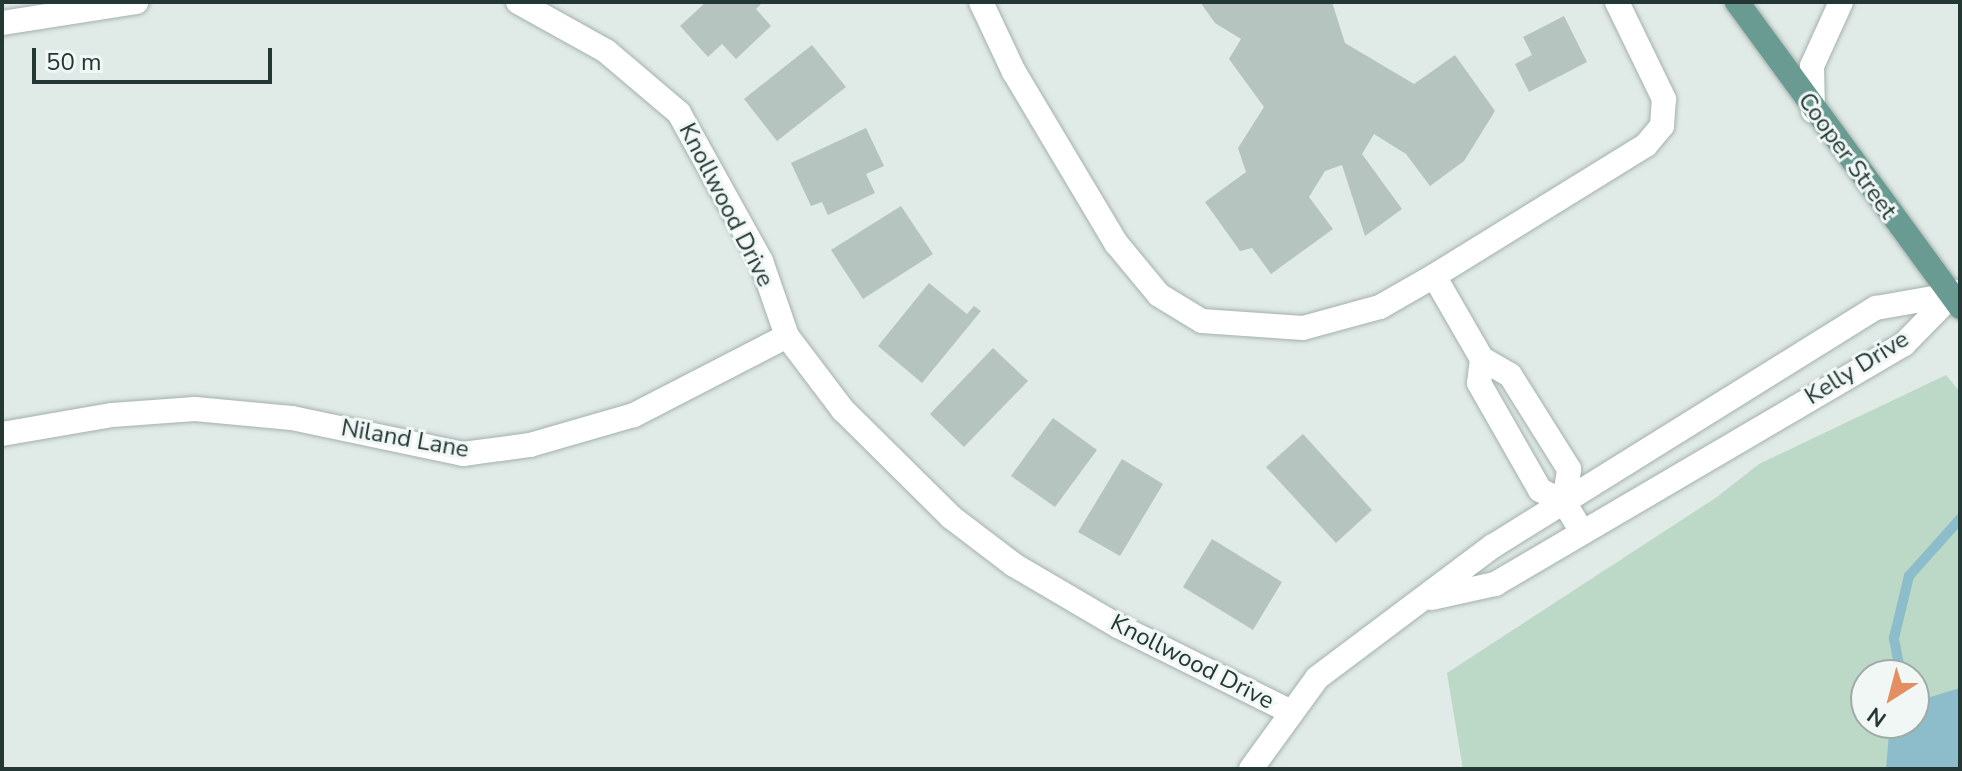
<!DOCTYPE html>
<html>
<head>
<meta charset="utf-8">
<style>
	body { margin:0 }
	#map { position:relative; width:1962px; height:771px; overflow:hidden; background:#e0eae6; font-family:"Nunito Sans",sans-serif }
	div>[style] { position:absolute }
	.green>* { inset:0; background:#bbd9c6 }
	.water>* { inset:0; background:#8dbcca }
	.stream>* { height:10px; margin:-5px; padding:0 5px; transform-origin:5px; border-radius:5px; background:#8dbcca }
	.building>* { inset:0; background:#b6c4bf }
	.roads { filter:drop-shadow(0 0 2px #a4b1ad) drop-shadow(0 0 2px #a4b1ad) }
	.minor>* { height:24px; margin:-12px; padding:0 12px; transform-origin:12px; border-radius:12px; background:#fff }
	.major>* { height:24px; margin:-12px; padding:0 12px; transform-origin:12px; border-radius:12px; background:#699b92 }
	span { translate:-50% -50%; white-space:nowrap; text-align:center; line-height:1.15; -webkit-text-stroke:6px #f0f7f4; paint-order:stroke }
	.street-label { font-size:24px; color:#233834 }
	.frame { position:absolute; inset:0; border:4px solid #233834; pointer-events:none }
	.north { position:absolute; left:1850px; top:659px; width:80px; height:80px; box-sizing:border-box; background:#f0f7f4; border:2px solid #9eaba7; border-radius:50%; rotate:216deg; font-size:22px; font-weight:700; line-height:32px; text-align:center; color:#233834 }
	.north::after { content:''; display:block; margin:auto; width:28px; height:36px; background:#e48e64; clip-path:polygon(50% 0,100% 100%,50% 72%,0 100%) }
	.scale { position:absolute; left:32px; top:48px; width:240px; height:36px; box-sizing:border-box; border:4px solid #233834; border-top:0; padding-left:10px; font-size:24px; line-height:28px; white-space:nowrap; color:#233834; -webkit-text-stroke:6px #f0f7f4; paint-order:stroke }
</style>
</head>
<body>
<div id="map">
	<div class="green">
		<i style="clip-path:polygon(1946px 375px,1960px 392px,1960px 693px,1914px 705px,1914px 675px,1866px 675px,1866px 723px,1897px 723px,1893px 769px,1463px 769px,1447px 673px,1717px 497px,1759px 464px)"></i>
	</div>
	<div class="water">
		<i style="clip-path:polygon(1960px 688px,1960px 769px,1886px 769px,1890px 723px,1914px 723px,1914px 702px)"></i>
	</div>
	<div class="stream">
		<i style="left:1901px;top:675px;width:38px;rotate:-101deg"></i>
		<i style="left:1894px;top:638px;width:64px;rotate:-76.4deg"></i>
		<i style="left:1909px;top:576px;width:76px;rotate:-48.2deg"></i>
	</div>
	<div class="building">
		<i style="clip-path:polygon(706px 2px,763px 2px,756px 9px,771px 26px,736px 59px,722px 44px,708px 57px,680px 26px)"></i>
		<i style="clip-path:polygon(1200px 2px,1332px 2px,1345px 43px,1414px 84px,1455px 55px,1495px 111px,1464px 161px,1430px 186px,1406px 154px,1374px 134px,1362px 154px,1402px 209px,1365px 236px,1342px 165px,1325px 171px,1309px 197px,1333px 229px,1271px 274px,1252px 248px,1240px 251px,1205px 202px,1246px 172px,1238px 148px,1264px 107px,1229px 59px,1241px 39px,1215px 23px)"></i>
		<i style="clip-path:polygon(1564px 16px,1587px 62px,1529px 92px,1515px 64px,1532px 55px,1523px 37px)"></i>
		<i style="clip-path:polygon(812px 45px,846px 87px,777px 141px,744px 99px)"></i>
		<i style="clip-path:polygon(866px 128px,884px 166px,866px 174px,875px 193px,828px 215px,822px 202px,811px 206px,791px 163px)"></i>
		<i style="clip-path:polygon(901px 206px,933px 254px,863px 299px,831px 250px)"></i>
		<i style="clip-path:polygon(929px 283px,967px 314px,974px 306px,981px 311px,922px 383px,878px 346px)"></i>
		<i style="clip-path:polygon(993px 348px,1028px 381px,964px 447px,930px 414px)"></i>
		<i style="clip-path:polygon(1053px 418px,1097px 450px,1055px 507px,1011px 476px)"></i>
		<i style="clip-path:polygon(1303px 434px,1372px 510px,1336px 543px,1266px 467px)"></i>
		<i style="clip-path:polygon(1122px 459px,1163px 484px,1120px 556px,1078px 532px)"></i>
		<i style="clip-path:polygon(1212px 539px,1282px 582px,1253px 630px,1183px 587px)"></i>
	</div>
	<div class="roads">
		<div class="minor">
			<i style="left:518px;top:2px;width:101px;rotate:29.1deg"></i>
			<i style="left:606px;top:51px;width:96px;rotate:40.3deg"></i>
			<i style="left:679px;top:113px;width:169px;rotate:61deg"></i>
			<i style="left:761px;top:261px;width:79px;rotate:70.9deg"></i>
			<i style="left:787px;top:336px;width:93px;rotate:52.9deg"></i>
			<i style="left:843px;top:410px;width:152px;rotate:44.7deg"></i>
			<i style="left:951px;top:517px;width:79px;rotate:37.3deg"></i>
			<i style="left:1014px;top:565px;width:121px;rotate:30.4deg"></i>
			<i style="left:1118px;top:626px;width:191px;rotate:26.4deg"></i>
			<i style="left:981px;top:2px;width:77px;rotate:64.8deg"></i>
			<i style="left:1014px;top:72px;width:199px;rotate:59.2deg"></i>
			<i style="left:1116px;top:243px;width:67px;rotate:50.4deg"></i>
			<i style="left:1159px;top:295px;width:50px;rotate:31.2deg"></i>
			<i style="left:1202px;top:321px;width:101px;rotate:4deg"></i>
			<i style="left:1303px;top:328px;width:80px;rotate:-15.3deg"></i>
			<i style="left:1380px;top:307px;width:62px;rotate:-29.9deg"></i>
			<i style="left:2px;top:23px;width:136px;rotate:-8.9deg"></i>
			<i style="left:1813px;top:111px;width:45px;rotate:-91.3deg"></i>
			<i style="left:1812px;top:66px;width:70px;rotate:-65.6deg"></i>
			<i style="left:1482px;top:359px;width:96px;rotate:-120deg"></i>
			<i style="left:1434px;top:276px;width:249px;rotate:-31.7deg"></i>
			<i style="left:1646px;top:145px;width:25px;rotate:-50deg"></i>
			<i style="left:1662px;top:126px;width:27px;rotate:-86deg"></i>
			<i style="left:1664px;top:99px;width:108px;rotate:-115.9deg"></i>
			<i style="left:2px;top:434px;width:112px;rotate:-9.8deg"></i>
			<i style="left:112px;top:415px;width:83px;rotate:-4.1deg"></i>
			<i style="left:195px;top:409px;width:97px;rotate:5.3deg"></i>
			<i style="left:292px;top:418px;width:175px;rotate:11.9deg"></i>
			<i style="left:463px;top:454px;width:68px;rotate:-7.7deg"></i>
			<i style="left:530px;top:445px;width:108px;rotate:-16.1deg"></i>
			<i style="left:634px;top:415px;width:172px;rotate:-27.3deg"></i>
			<i style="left:1564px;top:502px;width:33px;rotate:-81deg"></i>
			<i style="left:1569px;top:469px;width:111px;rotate:-122.1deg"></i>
			<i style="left:1510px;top:375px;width:32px;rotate:-150deg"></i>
			<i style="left:1482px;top:359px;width:24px;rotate:97deg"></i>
			<i style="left:1479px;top:383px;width:123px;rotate:60.3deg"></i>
			<i style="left:1540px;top:490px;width:27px;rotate:27deg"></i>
			<i style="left:1564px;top:502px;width:35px;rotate:59deg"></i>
			<i style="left:1432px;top:598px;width:65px;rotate:-12.5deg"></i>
			<i style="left:1495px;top:584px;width:474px;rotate:-30.4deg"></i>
			<i style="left:1904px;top:344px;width:73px;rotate:-45.6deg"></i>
			<i style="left:1251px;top:769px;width:112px;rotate:-54deg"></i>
			<i style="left:1317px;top:678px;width:220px;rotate:-36.9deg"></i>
			<i style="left:1493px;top:546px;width:451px;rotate:-31.9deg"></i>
			<i style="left:1876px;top:308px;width:75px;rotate:-10deg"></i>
		</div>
		<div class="major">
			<i style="left:1737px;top:2px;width:378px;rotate:53.8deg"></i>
		</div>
	</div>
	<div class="street-label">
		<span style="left:1847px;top:156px;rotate:54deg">Cooper Street</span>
		<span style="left:726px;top:205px;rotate:63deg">Knollwood Drive</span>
		<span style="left:1857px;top:368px;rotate:-32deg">Kelly Drive</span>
		<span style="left:405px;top:439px;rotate:10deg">Niland Lane</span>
		<span style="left:1192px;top:662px;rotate:27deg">Knollwood Drive</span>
	</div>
	<div class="frame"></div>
	<div class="north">N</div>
	<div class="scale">50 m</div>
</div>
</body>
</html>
